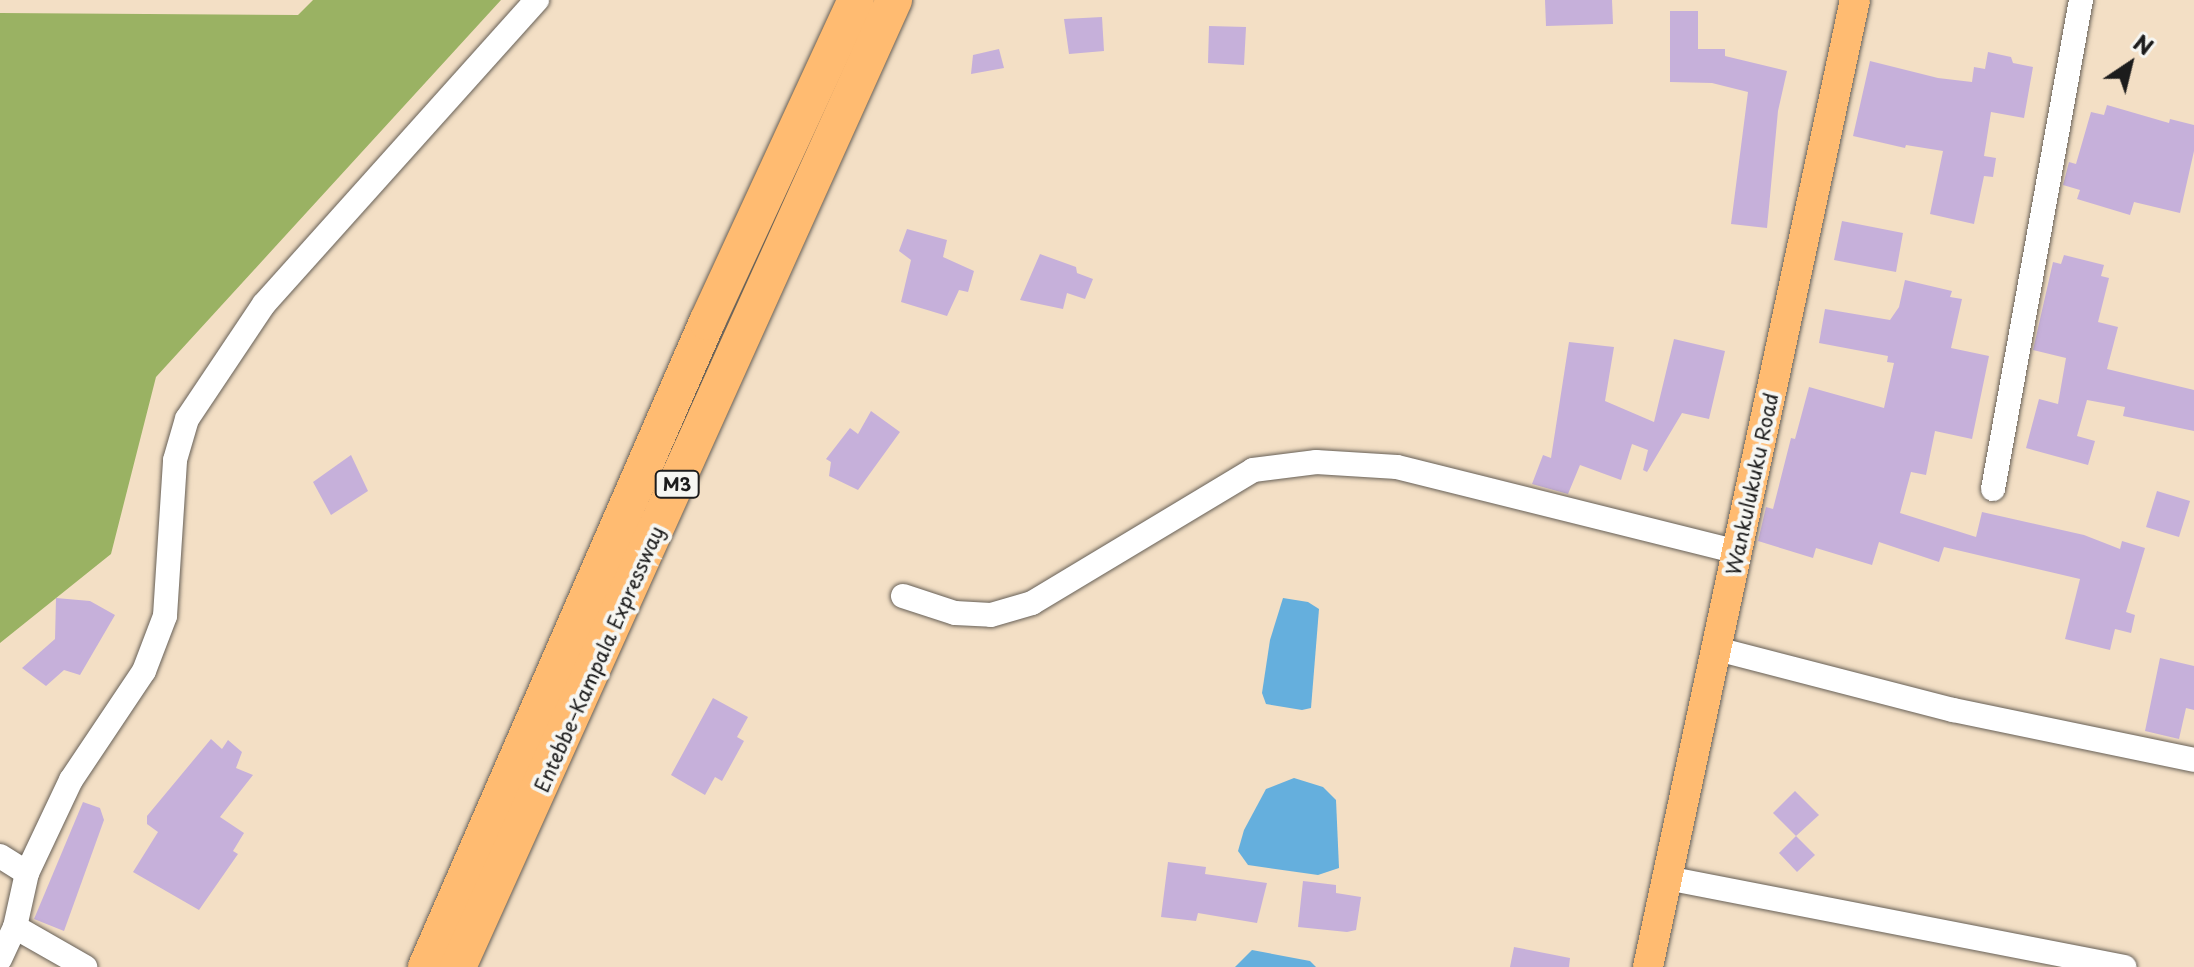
<!DOCTYPE html>
<html>
<head>
<meta charset="utf-8">
<style>
	body { margin:0 }
	#map { position:relative; width:2194px; height:967px; overflow:hidden; background:#f3dfc5; font-family:"Playpen Sans",sans-serif }
	div>[style] { position:absolute }
	.forest>* { inset:0; background:#9ab263 }
	.water>* { inset:0; background:#65afdd }
	.building>* { inset:0; background:#c6b0da }
	.roads { filter:drop-shadow(0 0 2px #676057) drop-shadow(0 0 2px #676057) }
	.minor>* { height:24px; margin:-12px; padding:0 12px; transform-origin:12px; border-radius:12px; background:#fff }
	.major>* { height:30px; margin:-15px; padding:0 15px; transform-origin:15px; border-radius:15px; background:#ffbb71 }
	.highway>* { height:36px; margin:-18px; padding:0 18px; transform-origin:18px; border-radius:18px; background:#ffbb71 }
	span { translate:-50% -50%; white-space:nowrap; text-align:center; line-height:1.15; -webkit-text-stroke:8px #f6f6f2; paint-order:stroke }
	.shield-label span { padding:2px 6px; background:#f6f6f2; border:2px solid; border-radius:6px; -webkit-text-stroke-width:0 }
	.shield-label { font-size:18px; color:#1c1c1c; font-weight:700 }
	.street-label { font-size:20px; color:#1c1c1c }
	.north { position:absolute; left:2090px; top:24px; width:80px; height:80px; -webkit-text-stroke:6px #f6f6f2; paint-order:stroke; rotate:35deg; font-size:22px; font-weight:700; line-height:32px; text-align:center; color:#1c1c1c }
	.north::after { content:''; display:block; margin:auto; width:28px; height:36px; background:#1c1c1c; clip-path:polygon(50% 0,100% 100%,50% 72%,0 100%) }
</style>
</head>
<body>
<div id="map">
	<div class="forest">
		<i style="clip-path:polygon(313px 0,501px 0,156px 377px,111px 554px,0 643px,0 13px,298px 15px)"></i>
	</div>
	<div class="water">
		<i style="clip-path:polygon(1283px 598px,1308px 602px,1319px 609px,1311px 708px,1302px 710px,1266px 704px,1262px 693px,1270px 640px)"></i>
		<i style="clip-path:polygon(1294px 778px,1323px 787px,1336px 800px,1339px 868px,1318px 875px,1248px 865px,1238px 851px,1244px 830px,1266px 789px)"></i>
		<i style="clip-path:polygon(1252px 950px,1310px 961px,1316px 967px,1235px 967px)"></i>
	</div>
	<div class="building">
		<i style="clip-path:polygon(1545px 0,1612px 0,1613px 24px,1546px 26px)"></i>
		<i style="clip-path:polygon(1670px 11px,1698px 11px,1698px 49px,1725px 49px,1725px 56px,1787px 71px,1778px 111px,1767px 228px,1731px 224px,1748px 92px,1712px 83px,1670px 82px)"></i>
		<i style="clip-path:polygon(1102px 17px,1104px 51px,1069px 54px,1064px 19px)"></i>
		<i style="clip-path:polygon(1209px 26px,1246px 27px,1244px 65px,1208px 63px)"></i>
		<i style="clip-path:polygon(999px 49px,1004px 68px,971px 74px,973px 55px)"></i>
		<i style="clip-path:polygon(1988px 52px,2011px 57px,2013px 63px,2033px 67px,2024px 118px,1991px 112px,1984px 156px,1996px 158px,1993px 177px,1984px 176px,1974px 224px,1930px 214px,1943px 151px,1906px 145px,1905px 148px,1853px 136px,1870px 61px,1938px 78px,1972px 82px,1974px 67px,1985px 69px)"></i>
		<i style="clip-path:polygon(2107px 105px,2169px 123px,2170px 119px,2194px 125px,2194px 151px,2180px 213px,2134px 202px,2130px 215px,2077px 199px,2080px 190px,2063px 185px,2069px 162px,2076px 164px,2091px 112px,2104px 115px)"></i>
		<i style="clip-path:polygon(1842px 221px,1903px 233px,1896px 272px,1834px 260px)"></i>
		<i style="clip-path:polygon(907px 229px,947px 240px,943px 257px,974px 271px,968px 292px,959px 290px,947px 316px,901px 302px,911px 260px,899px 251px)"></i>
		<i style="clip-path:polygon(1040px 254px,1076px 267px,1077px 273px,1093px 279px,1085px 299px,1067px 293px,1063px 309px,1020px 300px)"></i>
		<i style="clip-path:polygon(2064px 255px,2104px 265px,2101px 276px,2109px 278px,2098px 322px,2118px 327px,2107px 369px,2194px 390px,2194px 431px,2123px 416px,2125px 407px,2087px 400px,2077px 436px,2095px 441px,2088px 465px,2026px 448px,2039px 399px,2058px 404px,2066px 358px,2033px 350px,2053px 262px,2061px 264px)"></i>
		<i style="clip-path:polygon(1905px 280px,1952px 291px,1950px 297px,1962px 299px,1951px 348px,1989px 356px,1972px 439px,1935px 431px,1926px 475px,1911px 472px,1900px 513px,1976px 537px,1982px 512px,2084px 535px,2120px 549px,2122px 541px,2145px 548px,2126px 612px,2135px 615px,2131px 633px,2115px 629px,2110px 650px,2065px 639px,2080px 579px,1944px 547px,1939px 562px,1879px 542px,1872px 565px,1816px 548px,1813px 558px,1758px 541px,1766px 507px,1773px 509px,1791px 438px,1795px 439px,1809px 387px,1884px 408px,1894px 363px,1887px 362px,1888px 356px,1819px 343px,1825px 309px,1890px 320px,1899px 307px)"></i>
		<i style="clip-path:polygon(1674px 339px,1725px 351px,1709px 419px,1682px 413px,1647px 472px,1643px 470px,1648px 450px,1632px 444px,1621px 480px,1580px 465px,1568px 494px,1532px 484px,1543px 455px,1551px 458px,1569px 342px,1614px 347px,1605px 401px,1654px 422px)"></i>
		<i style="clip-path:polygon(871px 411px,900px 432px,858px 490px,829px 476px,831px 462px,826px 459px,850px 428px,858px 434px)"></i>
		<i style="clip-path:polygon(351px 455px,368px 491px,331px 515px,313px 482px)"></i>
		<i style="clip-path:polygon(2157px 491px,2190px 501px,2179px 537px,2146px 527px)"></i>
		<i style="clip-path:polygon(56px 598px,90px 601px,115px 615px,80px 675px,64px 670px,46px 686px,22px 668px,55px 639px)"></i>
		<i style="clip-path:polygon(2160px 658px,2194px 666px,2194px 710px,2186px 708px,2179px 739px,2145px 731px)"></i>
		<i style="clip-path:polygon(713px 698px,748px 717px,737px 737px,744px 741px,722px 781px,715px 777px,705px 795px,671px 775px)"></i>
		<i style="clip-path:polygon(211px 739px,222px 749px,228px 740px,242px 752px,236px 768px,253px 775px,220px 817px,244px 833px,233px 851px,238px 854px,199px 910px,133px 872px,158px 832px,147px 824px,147px 816px)"></i>
		<i style="clip-path:polygon(1795px 791px,1819px 815px,1796px 836px,1773px 813px)"></i>
		<i style="clip-path:polygon(83px 802px,100px 808px,104px 820px,64px 931px,34px 919px)"></i>
		<i style="clip-path:polygon(1796px 836px,1815px 855px,1797px 872px,1779px 853px)"></i>
		<i style="clip-path:polygon(1168px 862px,1206px 867px,1205px 874px,1267px 883px,1257px 923px,1198px 913px,1196px 921px,1161px 917px)"></i>
		<i style="clip-path:polygon(1303px 881px,1336px 885px,1336px 893px,1361px 897px,1356px 930px,1347px 932px,1298px 927px)"></i>
		<i style="clip-path:polygon(1514px 947px,1570px 958px,1569px 967px,1510px 967px)"></i>
	</div>
	<div class="roads">
		<div class="minor">
			<i style="left:1993px;top:489px;width:497px;rotate:-79.8deg"></i>
			<i style="left:903px;top:596px;width:55px;rotate:18.1deg"></i>
			<i style="left:955px;top:613px;width:36px;rotate:3deg"></i>
			<i style="left:991px;top:615px;width:43px;rotate:-16.3deg"></i>
			<i style="left:1032px;top:603px;width:258px;rotate:-31deg"></i>
			<i style="left:1253px;top:470px;width:64px;rotate:-7.2deg"></i>
			<i style="left:1316px;top:462px;width:81px;rotate:3.5deg"></i>
			<i style="left:1397px;top:467px;width:350px;rotate:14deg"></i>
			<i style="left:1717px;top:649px;width:244px;rotate:14.5deg"></i>
			<i style="left:1953px;top:710px;width:246px;rotate:11.7deg"></i>
			<i style="left:0;top:856px;width:32px;rotate:32deg"></i>
			<i style="left:1667px;top:878px;width:466px;rotate:11deg"></i>
			<i style="left:15px;top:927px;width:81px;rotate:29.7deg"></i>
			<i style="left:0;top:959px;width:35px;rotate:-65deg"></i>
			<i style="left:15px;top:927px;width:55px;rotate:-77.5deg"></i>
			<i style="left:27px;top:873px;width:103px;rotate:-64.7deg"></i>
			<i style="left:71px;top:780px;width:131px;rotate:-56.2deg"></i>
			<i style="left:144px;top:671px;width:59px;rotate:-69.1deg"></i>
			<i style="left:165px;top:616px;width:156px;rotate:-86.3deg"></i>
			<i style="left:175px;top:460px;width:43px;rotate:-73.7deg"></i>
			<i style="left:187px;top:419px;width:138px;rotate:-56.2deg"></i>
			<i style="left:264px;top:304px;width:409px;rotate:-48.1deg"></i>
		</div>
		<div class="major">
			<i style="left:1648px;top:967px;width:989px;rotate:-77.92deg"></i>
		</div>
		<div class="highway">
			<i style="left:426px;top:967px;width:704px;rotate:-66.46deg"></i>
			<i style="left:707px;top:322px;width:355px;rotate:-65.2deg"></i>
			<i style="left:458px;top:967px;width:1061px;rotate:-65.73deg"></i>
		</div>
	</div>
	<div class="shield-label">
		<span style="left:677px;top:484px">M3</span>
	</div>
	<div class="street-label">
		<span style="left:1752px;top:484px;rotate:-78deg">Wankulukuku Road</span>
		<span style="left:599px;top:659px;rotate:-66deg">Entebbe–Kampala Expressway</span>
	</div>
	<div class="north">N</div>
</div>
</body>
</html>
